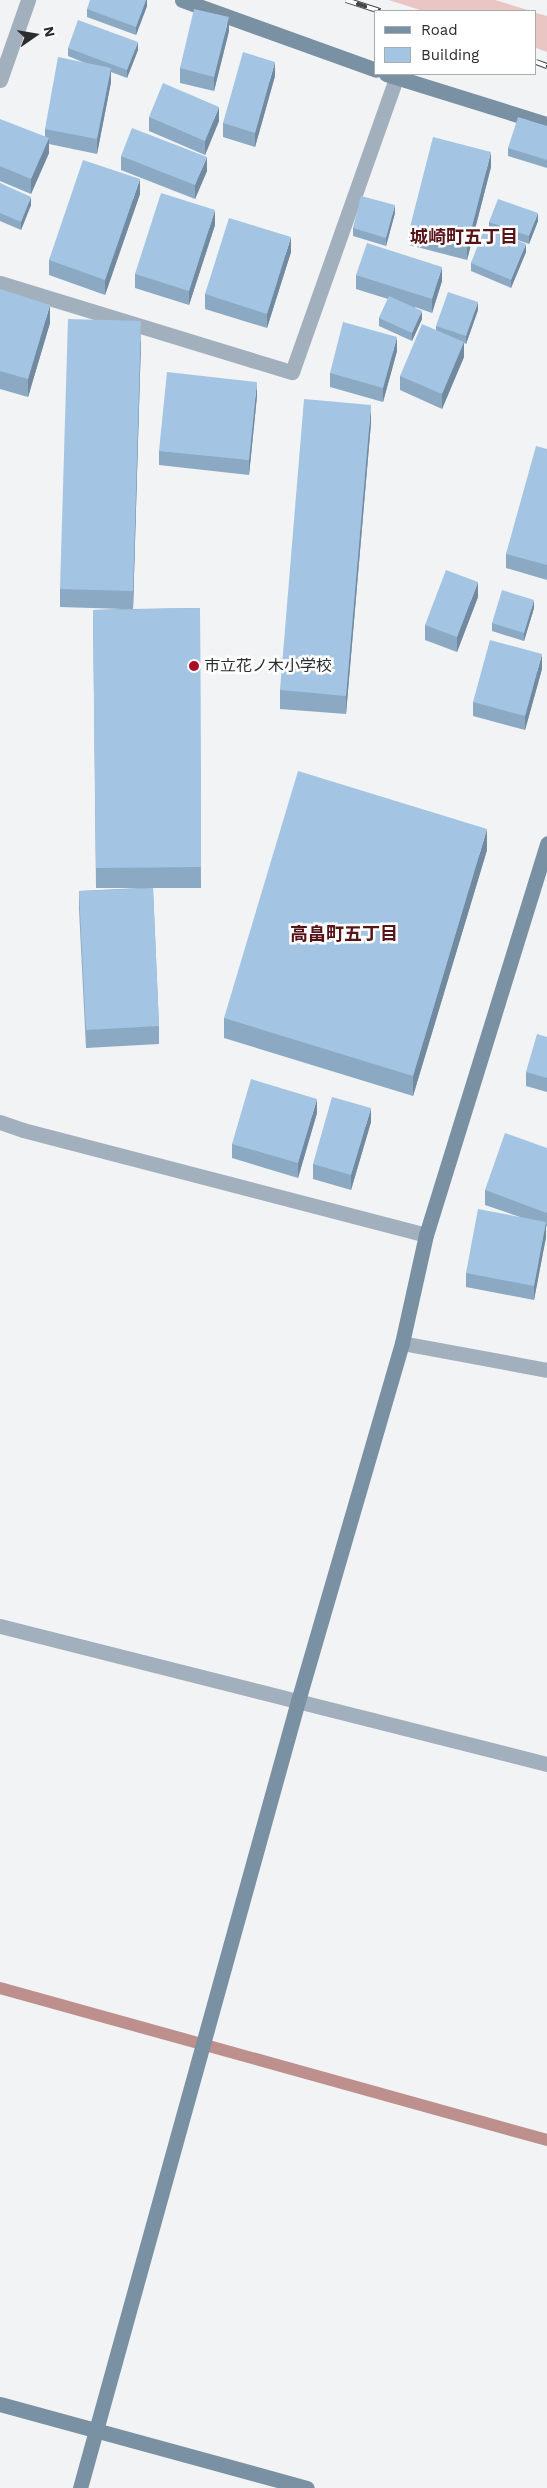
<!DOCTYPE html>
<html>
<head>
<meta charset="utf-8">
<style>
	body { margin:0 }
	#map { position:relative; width:547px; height:2488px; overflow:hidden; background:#f1f3f5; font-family:"Work Sans","Noto Sans JP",sans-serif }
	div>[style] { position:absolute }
	.green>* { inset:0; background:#e9c5c3 }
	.stream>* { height:12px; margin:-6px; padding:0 6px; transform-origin:6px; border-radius:6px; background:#bd8f8d }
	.street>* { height:15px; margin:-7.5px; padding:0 7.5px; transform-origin:7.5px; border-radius:7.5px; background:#a2b0be }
	.secondary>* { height:15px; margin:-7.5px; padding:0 7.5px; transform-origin:7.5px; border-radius:7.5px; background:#7a90a3 }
	.rail>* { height:5.5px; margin-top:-2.75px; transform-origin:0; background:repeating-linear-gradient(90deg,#fff 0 11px,#464748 0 22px); box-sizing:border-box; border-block:1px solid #464748 }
	.wall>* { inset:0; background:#8ca9c3 }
	.shaded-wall>* { inset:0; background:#728a9f }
	.building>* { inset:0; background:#a3c5e3 }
	.dots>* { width:14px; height:14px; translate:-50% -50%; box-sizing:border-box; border:2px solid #fff; border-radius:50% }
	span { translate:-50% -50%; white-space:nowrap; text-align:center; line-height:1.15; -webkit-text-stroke:5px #fff; paint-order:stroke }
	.poi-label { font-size:16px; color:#2b2c2d }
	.left { translate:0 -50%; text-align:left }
	.neighbourhood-label { font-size:18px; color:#581317; font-weight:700 }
	.legend { position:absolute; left:374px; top:10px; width:162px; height:65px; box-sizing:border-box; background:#fff; border:1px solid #aaabab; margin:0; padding:6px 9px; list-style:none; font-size:15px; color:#2b2c2d }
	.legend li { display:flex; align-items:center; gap:10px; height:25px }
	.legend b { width:25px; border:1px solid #aaabab }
	.north { position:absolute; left:10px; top:10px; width:50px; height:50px; -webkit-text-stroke:4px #fff; paint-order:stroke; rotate:77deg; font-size:14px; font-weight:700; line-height:20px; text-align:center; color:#2b2c2d }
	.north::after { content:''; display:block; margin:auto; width:18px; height:22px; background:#2b2c2d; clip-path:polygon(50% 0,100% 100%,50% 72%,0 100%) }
</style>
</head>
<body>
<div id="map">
	<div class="green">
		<i style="clip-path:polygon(389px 0,495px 0,531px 11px,423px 11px)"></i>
		<i style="clip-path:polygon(536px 13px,547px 16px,547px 52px,536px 48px)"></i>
	</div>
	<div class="stream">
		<i style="left:0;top:1988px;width:568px;rotate:15.53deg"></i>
	</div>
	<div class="street">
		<i style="left:0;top:80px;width:85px;rotate:-70.7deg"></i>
		<i style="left:0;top:283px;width:305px;rotate:17deg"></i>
		<i style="left:292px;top:372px;width:312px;rotate:-70.5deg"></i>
		<i style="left:0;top:1122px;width:24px;rotate:19deg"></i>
		<i style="left:23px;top:1130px;width:416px;rotate:14.6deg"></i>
		<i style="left:402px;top:1343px;width:147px;rotate:10.5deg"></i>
		<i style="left:0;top:1626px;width:564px;rotate:14.16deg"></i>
	</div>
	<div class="secondary">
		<i style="left:182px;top:0;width:206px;rotate:19.8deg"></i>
		<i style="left:386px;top:74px;width:169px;rotate:17.3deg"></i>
		<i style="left:0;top:2404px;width:318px;rotate:15.3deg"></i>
		<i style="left:80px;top:2488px;width:817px;rotate:-74.52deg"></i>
		<i style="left:298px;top:1701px;width:373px;rotate:-73.8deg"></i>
		<i style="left:402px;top:1343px;width:111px;rotate:-77.5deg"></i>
		<i style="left:426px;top:1235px;width:410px;rotate:-72.8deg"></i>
	</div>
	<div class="rail">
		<i style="left:346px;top:0;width:36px;rotate:18deg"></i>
		<i style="left:536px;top:62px;width:12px;rotate:20deg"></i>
	</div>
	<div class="wall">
		<i style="clip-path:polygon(147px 0,147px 6px,136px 35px,87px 17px,87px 9px)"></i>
		<i style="clip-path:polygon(229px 31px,214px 91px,180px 83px,180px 68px)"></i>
		<i style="clip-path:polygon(68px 48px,138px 50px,127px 78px,111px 72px,111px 82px,97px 154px,49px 144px,49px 153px,31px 194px,0 181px,0 120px,45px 137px,45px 129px,85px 63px,68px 56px)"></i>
		<i style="clip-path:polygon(275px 76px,255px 147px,223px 137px,223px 123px)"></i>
		<i style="clip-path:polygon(149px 117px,219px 121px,205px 155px,149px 131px)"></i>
		<i style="clip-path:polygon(547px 126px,547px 168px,508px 156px,508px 148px)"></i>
		<i style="clip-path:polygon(121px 156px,207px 171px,195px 199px,121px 170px)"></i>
		<i style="clip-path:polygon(491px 167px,467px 260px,409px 245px,409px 231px)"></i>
		<i style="clip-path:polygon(0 183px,31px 205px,21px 230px,0 221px)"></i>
		<i style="clip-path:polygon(140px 194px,105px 295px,49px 275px,49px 260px)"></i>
		<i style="clip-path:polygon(395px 213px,386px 246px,353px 236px,353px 228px)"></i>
		<i style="clip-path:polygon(538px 221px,529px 244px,506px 236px,526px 252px,511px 288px,471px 271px,471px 263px,489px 229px,489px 222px)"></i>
		<i style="clip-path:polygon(215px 225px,189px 305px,135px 288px,135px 274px)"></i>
		<i style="clip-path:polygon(291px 252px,267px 328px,205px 309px,205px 294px)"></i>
		<i style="clip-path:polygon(356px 275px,442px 281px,432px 313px,415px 307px,422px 319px,412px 341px,379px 326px,379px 318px,388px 299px,356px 289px)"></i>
		<i style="clip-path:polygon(0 289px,50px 323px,28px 397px,0 389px)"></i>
		<i style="clip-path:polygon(478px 310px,466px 344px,464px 343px,464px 357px,442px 409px,400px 390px,400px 376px,436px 330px,436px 326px)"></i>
		<i style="clip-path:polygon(141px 340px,133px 609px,200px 608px,201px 888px,153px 888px,159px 1026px,159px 1044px,86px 1048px,79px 909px,79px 891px,140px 888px,96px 888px,93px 610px,123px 609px,60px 607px,60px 589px)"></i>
		<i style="clip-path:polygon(397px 351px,383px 402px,330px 387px,330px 373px)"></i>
		<i style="clip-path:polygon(257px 396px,249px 475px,159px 465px,159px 451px)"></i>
		<i style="clip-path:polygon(371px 423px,346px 714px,280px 709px,280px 690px)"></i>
		<i style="clip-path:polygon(547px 449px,547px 580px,506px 568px,506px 554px)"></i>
		<i style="clip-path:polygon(478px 597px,457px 652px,425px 640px,425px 625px)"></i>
		<i style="clip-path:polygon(534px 608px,524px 641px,492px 631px,492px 623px)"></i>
		<i style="clip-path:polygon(542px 669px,525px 730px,473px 716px,473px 702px)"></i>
		<i style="clip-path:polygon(487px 850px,413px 1096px,224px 1038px,224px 1018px)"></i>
		<i style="clip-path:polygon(547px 1037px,547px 1092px,526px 1086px,526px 1072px)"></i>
		<i style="clip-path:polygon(317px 1113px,298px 1178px,232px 1158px,232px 1144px)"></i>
		<i style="clip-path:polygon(371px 1122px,351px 1190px,313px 1179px,313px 1164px)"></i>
		<i style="clip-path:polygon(547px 1148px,547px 1227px,546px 1226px,546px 1237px,534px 1300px,466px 1287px,466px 1273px,520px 1217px,485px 1205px,485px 1190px)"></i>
	</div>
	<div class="shaded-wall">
		<i style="clip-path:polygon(146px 0,147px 0,147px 6px,136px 35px,136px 27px)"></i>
		<i style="clip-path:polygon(229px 17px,229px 31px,214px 91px,214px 77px)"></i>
		<i style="clip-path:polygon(138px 42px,138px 50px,127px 78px,127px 70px)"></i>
		<i style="clip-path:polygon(275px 62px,275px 76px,255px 147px,255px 133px)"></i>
		<i style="clip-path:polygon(111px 68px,111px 82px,97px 154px,97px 139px)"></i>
		<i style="clip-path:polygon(219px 107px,219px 121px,205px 155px,205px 141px)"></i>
		<i style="clip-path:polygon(49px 138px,49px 153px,31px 194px,31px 179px)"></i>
		<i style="clip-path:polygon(491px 152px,491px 167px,467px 260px,467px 246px)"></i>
		<i style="clip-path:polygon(207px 157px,207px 171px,195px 199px,195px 185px)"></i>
		<i style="clip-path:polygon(140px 179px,140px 194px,105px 295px,105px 280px)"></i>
		<i style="clip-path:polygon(31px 197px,31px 205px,21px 230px,21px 222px)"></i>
		<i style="clip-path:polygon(395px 205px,395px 213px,386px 246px,386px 238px)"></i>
		<i style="clip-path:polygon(215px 210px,215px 225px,189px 305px,189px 291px)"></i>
		<i style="clip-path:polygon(538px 213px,538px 221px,529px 244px,529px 236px)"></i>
		<i style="clip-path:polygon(291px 237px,291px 252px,267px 328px,267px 314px)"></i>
		<i style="clip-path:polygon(526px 244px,526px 252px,511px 288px,511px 280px)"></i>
		<i style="clip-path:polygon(442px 267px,442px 281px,432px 313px,432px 299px)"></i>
		<i style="clip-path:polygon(478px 302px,478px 310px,466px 344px,466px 336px)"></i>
		<i style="clip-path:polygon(50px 305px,50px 323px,28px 397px,28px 379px)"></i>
		<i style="clip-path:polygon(422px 311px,422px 319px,412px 341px,412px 333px)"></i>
		<i style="clip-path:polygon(141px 321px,141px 340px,133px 610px,133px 591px)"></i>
		<i style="clip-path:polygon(397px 337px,397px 351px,383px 402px,383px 388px)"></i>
		<i style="clip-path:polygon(464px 342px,464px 357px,442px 409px,442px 394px)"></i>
		<i style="clip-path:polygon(257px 382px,257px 396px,249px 475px,249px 460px)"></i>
		<i style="clip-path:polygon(371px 405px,371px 423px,346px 714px,346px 696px)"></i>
		<i style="clip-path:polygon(478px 582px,478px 597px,457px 652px,457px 637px)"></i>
		<i style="clip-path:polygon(534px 600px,534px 608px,524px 641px,524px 633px)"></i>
		<i style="clip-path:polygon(542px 654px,542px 669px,525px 730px,525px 716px)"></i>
		<i style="clip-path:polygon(487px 829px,487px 850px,413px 1096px,413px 1076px)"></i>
		<i style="clip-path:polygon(317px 1099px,317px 1113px,298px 1178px,298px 1163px)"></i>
		<i style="clip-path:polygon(371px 1108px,371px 1122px,351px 1190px,351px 1175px)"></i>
		<i style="clip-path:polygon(546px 1222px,546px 1237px,534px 1300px,534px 1286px)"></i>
	</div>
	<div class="building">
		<i style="clip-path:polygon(90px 0,146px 0,136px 27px,87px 9px)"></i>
		<i style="clip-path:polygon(194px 9px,229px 17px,214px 77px,180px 68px)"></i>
		<i style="clip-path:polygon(78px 20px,138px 42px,127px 70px,68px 48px)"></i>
		<i style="clip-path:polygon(243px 52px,275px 62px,255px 133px,223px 123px)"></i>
		<i style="clip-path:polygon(58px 57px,111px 68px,97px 139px,45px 129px)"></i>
		<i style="clip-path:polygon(163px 83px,219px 107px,205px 141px,149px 117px)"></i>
		<i style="clip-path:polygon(518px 117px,547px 126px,547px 160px,508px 148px)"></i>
		<i style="clip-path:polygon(0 119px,49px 138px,31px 179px,0 166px)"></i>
		<i style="clip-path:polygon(132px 128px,207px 157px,195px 185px,121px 156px)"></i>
		<i style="clip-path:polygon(433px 137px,491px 152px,467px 246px,409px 231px)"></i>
		<i style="clip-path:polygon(83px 160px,140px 179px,105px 280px,49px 260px)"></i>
		<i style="clip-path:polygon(0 183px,31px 197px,21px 222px,0 213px)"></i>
		<i style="clip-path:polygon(161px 193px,215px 210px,189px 291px,135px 274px)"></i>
		<i style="clip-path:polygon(361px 196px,395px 205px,386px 238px,353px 228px)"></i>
		<i style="clip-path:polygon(498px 199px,538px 213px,529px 236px,489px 222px)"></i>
		<i style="clip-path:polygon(229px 218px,291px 237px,267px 314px,205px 294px)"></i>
		<i style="clip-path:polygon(485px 227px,526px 244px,511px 280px,471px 263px)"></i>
		<i style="clip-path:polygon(367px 243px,442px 267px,432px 299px,356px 275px)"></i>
		<i style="clip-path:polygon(0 289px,50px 305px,28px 379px,0 371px)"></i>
		<i style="clip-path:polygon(448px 292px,478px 302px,466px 336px,436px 326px)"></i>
		<i style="clip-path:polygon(389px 296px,422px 311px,412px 333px,379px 318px)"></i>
		<i style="clip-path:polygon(68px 319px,141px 321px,133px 591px,60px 589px)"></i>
		<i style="clip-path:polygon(343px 322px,397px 337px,383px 388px,330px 373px)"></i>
		<i style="clip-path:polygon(422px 324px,464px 342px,442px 394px,400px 376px)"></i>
		<i style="clip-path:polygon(167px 372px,257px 382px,249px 460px,159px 451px)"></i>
		<i style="clip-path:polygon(304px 399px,371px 405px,346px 696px,280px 690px)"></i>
		<i style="clip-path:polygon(536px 446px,547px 449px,547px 565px,506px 554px)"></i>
		<i style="clip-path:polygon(446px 570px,478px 582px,457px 637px,425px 625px)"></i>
		<i style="clip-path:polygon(502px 590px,534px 600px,524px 633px,492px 623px)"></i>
		<i style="clip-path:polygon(200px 608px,201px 867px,96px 868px,93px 610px)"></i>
		<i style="clip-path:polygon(490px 640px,542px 654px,525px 716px,473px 702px)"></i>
		<i style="clip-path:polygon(298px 771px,487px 829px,413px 1076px,224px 1018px)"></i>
		<i style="clip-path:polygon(153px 888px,159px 1026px,86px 1030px,79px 891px)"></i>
		<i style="clip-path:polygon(537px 1034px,547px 1037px,547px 1078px,526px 1072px)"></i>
		<i style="clip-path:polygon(251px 1079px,317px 1099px,298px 1163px,232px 1144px)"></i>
		<i style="clip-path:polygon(332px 1097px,371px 1108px,351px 1175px,313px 1164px)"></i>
		<i style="clip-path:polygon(505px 1133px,547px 1148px,547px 1213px,485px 1190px)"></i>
		<i style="clip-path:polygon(478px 1209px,546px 1222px,534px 1286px,466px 1273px)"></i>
	</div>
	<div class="dots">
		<i style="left:194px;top:666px;background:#a70e26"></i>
	</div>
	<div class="poi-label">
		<span class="left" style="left:204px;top:666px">市立花ノ木小学校</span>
	</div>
	<div class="neighbourhood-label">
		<span style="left:464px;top:237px">城崎町五丁目</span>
		<span style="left:344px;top:934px">高畠町五丁目</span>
	</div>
	<ul class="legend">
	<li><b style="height:6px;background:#7a90a3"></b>Road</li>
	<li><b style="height:14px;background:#a3c5e3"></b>Building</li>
	</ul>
	<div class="north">N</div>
</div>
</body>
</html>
